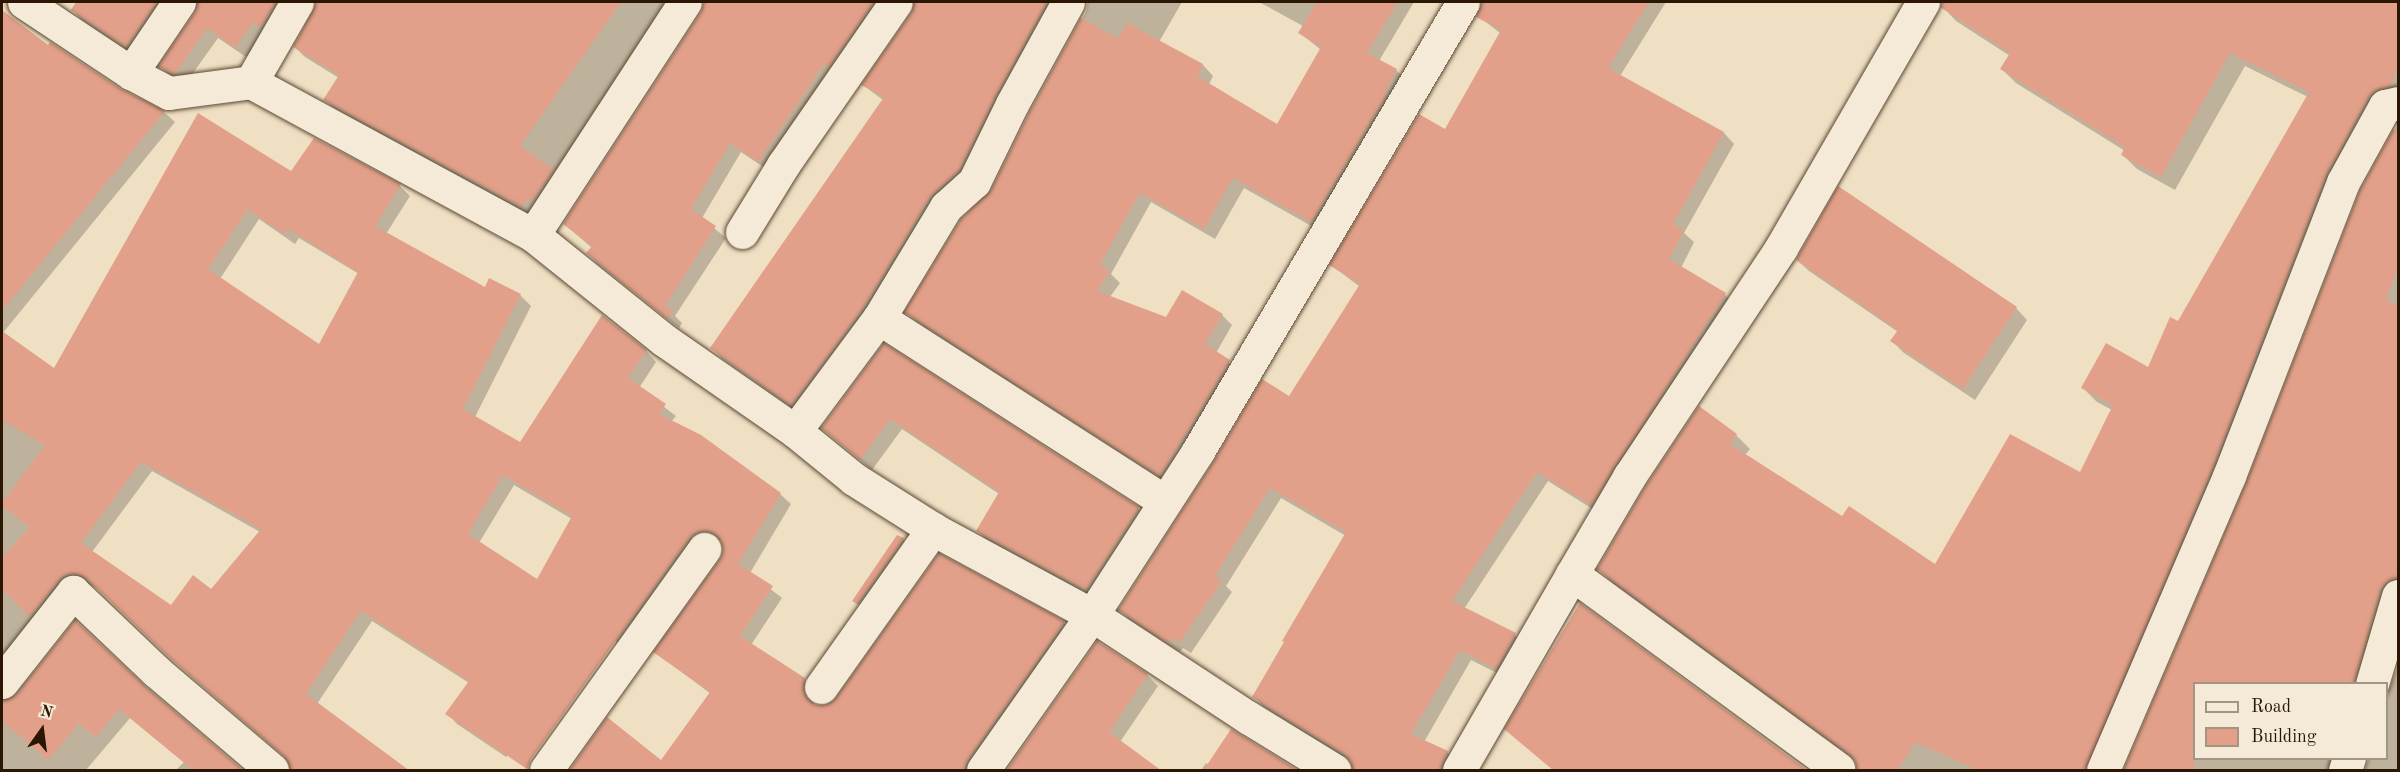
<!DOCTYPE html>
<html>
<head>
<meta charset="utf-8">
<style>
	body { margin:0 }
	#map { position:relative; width:2400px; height:772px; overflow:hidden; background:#efdfc3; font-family:"Old Standard TT",serif }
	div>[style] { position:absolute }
	.shadow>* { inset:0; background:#0003 }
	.building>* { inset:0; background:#e2a08a }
	.roads { filter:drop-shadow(0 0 2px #5b4833) drop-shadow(0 0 2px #5b4833) }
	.minor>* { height:33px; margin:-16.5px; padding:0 16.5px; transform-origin:16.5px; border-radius:16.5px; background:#f5ead8 }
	span { translate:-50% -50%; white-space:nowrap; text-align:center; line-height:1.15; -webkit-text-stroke:4.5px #f5ead8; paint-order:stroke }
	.frame { position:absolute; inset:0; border:3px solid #2a1603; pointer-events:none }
	.legend { position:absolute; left:2193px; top:682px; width:195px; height:78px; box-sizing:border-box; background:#f5ead8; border:2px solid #a49583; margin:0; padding:8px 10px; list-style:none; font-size:18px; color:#2a1603 }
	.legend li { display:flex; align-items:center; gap:12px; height:30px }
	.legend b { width:30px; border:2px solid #a49583 }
	.north { position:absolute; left:12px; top:700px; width:60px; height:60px; -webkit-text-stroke:4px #f5ead8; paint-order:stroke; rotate:14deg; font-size:16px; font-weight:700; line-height:24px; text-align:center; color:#2a1603 }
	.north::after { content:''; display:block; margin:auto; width:21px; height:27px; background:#2a1603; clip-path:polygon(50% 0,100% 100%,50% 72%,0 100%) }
</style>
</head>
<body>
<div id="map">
	<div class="shadow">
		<i style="clip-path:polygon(78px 2px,174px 2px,137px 57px,83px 21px,73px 10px)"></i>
		<i style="clip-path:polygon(199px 2px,294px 2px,246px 57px,218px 38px,186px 83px,171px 76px,160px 66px,196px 13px)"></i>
		<i style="clip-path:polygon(317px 2px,680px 2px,533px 217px,336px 110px,325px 100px,339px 78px,305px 57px,295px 47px)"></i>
		<i style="clip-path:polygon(891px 2px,769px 171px,741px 152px,702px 218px,726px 238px,675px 316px,682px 323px,679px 328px,598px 264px,588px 253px,592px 248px,564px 224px,702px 13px,705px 2px)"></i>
		<i style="clip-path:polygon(916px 2px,1064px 2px,1006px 106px,802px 415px,723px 359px,712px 348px,883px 100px,863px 85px,913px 13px)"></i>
		<i style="clip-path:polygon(1088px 2px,1182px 2px,1159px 42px,1203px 65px,1213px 76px,1209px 84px,1277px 126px,1321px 50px,1300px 33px,1303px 26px,1259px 2px,1414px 2px,1379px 61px,1396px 70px,1407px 81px,1322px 232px,1244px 188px,1215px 239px,1151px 202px,1111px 274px,1120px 283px,1110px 297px,1167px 319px,1222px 315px,1232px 325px,1216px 353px,1240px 371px,1171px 485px,917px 322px,906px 312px,992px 191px,1030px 113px,1086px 12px)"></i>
		<i style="clip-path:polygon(1483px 2px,1666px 2px,1620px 76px,1724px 133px,1734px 144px,1684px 233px,1694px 242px,1681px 268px,1725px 295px,1736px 305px,1602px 515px,1548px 481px,1464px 609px,1515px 635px,1526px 645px,1507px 678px,1471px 660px,1424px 742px,1447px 752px,1458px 763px,1455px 770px,1354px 770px,1352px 762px,1265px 708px,1254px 697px,1346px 536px,1281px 498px,1226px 586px,1232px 592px,1191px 653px,1183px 648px,1180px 652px,1130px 620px,1120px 609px,1290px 398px,1360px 287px,1331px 265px,1446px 131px,1500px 33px,1478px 16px)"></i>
		<i style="clip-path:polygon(1942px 2px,2398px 2px,2398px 101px,2388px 105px,2102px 770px,1858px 770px,1856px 761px,1613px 583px,1599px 569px,1736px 435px,1750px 449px,1745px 455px,1843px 518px,1935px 566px,2081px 474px,2112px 410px,2097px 402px,2083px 388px,2148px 369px,2178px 323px,2308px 97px,2245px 66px,2175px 190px,2137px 169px,2123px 155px,2125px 151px,2016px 83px,2002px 69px,2010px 56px,1956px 21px,1942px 6px)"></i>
		<i style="clip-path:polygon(evenodd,2px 11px,49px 47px,120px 90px,164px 112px,175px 122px,2px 334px,54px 371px,198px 115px,292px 173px,400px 186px,410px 196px,386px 234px,485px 289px,490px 280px,520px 295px,531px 306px,475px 417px,520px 444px,646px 351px,656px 362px,639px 388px,676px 416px,671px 422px,780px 494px,791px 504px,750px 573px,782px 598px,751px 645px,804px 679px,815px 690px,814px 705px,829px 706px,1064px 623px,1074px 633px,978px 770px,570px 770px,661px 762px,711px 694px,655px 652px,721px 560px,724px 550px,723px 542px,717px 540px,627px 650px,609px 636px,506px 757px,457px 724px,447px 713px,469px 683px,372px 621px,317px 704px,288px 759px,182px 668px,98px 589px,89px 584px,78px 584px,2px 676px,2px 11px,259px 219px,295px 244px,299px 238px,359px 274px,319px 346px,220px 279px,259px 219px,2px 11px,152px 471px,260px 532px,212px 591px,171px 607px,92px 552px,152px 471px,2px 11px,514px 485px,572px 519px,537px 581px,479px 543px,514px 485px)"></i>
		<i style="clip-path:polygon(2398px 124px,2398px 597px,2371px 684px,2194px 684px,2194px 758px,2350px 758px,2344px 770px,2125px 770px,2248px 484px,2361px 191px)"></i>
		<i style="clip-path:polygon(1797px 260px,2016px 308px,2027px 320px,1975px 400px,1904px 353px,1892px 341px,1898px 332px,1809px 271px)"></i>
		<i style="clip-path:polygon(884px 345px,1138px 509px,1150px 520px,1097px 600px,989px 542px,978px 531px,999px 494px,902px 429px,872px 470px,823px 428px)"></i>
		<i style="clip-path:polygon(903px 539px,914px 551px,866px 612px,854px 600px)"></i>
		<i style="clip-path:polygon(75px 622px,144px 687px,241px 770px,176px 770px,184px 762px,130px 718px,86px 770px,2px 770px,2px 702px,10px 701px)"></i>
		<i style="clip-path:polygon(1097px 643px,1147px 675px,1158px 686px,1120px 742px,1007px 770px)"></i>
		<i style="clip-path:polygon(2398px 666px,2398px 770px,2365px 770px,2369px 758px,2386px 758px,2386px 698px)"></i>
		<i style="clip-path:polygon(1206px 763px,1209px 765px,1296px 770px,1201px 770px)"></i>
	</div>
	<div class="building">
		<i style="clip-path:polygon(76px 2px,157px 2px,126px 47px,71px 10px)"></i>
		<i style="clip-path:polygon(197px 2px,276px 2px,261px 27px,253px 23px,235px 48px,207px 28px,176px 73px,172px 74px,158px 66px,195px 12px)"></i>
		<i style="clip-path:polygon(316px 2px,621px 2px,520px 146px,553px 169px,533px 201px,528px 198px,522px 207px,323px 100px,339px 75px,293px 47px,313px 11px)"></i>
		<i style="clip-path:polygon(704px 2px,874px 2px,828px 67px,824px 64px,758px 162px,730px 143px,691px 209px,716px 226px,665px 306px,673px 311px,668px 319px,586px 253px,592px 246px,563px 224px,701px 12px)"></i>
		<i style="clip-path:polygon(914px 2px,1047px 2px,996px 95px,959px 170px,930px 197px,863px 308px,791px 405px,710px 348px,884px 97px,861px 85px,911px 13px)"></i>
		<i style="clip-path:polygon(1317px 2px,1398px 2px,1367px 53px,1397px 69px,1384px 94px,1386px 95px,1311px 222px,1233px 178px,1204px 229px,1140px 193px,1100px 264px,1110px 272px,1097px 291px,1166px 317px,1182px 290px,1223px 314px,1205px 344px,1230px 360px,1160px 476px,904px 312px,961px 219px,991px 190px,1029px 113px,1081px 18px,1118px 39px,1127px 23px,1203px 64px,1197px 76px,1277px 124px,1321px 47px,1298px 33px)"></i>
		<i style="clip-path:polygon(1482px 2px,1649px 2px,1608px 68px,1724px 132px,1673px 224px,1684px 231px,1669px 259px,1726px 293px,1591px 505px,1537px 472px,1452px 601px,1516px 633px,1496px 669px,1460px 650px,1411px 734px,1448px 751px,1440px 771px,1353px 771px,1350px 761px,1344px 754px,1252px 697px,1284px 642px,1282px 641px,1346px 532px,1270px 488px,1215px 576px,1222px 581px,1179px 643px,1172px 638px,1169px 643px,1118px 610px,1214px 461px,1262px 379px,1289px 396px,1360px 284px,1329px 265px,1419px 114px,1445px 129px,1501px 30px,1476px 17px)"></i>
		<i style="clip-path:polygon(1942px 2px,2398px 2px,2398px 66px,2390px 86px,2374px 91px,2369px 97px,2326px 175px,2212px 469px,2085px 771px,1980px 771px,1915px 742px,1897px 771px,1857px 771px,1855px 761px,1849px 754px,1597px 569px,1645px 487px,1699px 406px,1737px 434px,1730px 444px,1842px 516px,1849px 506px,1935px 564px,2010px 434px,2080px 472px,2113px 405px,2081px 388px,2106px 343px,2148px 367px,2170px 317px,2178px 321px,2309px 92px,2230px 53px,2161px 177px,2121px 155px,2125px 147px,2000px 69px,2010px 53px,1940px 7px)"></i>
		<i style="clip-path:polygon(2px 10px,48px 45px,50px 42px,121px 89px,165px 111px,2px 311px)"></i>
		<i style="clip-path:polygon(evenodd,198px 113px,291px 171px,314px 138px,401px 184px,375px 226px,485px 287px,489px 278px,521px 294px,463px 409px,520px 442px,602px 315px,647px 350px,628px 378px,666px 404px,659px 414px,701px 435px,781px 493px,738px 564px,773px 586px,740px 636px,805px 678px,804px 694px,811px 703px,819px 706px,828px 704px,836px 698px,939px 553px,1065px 621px,968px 759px,965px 771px,569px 771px,607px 717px,661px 760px,710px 692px,653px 652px,720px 559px,723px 551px,721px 542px,715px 534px,706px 530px,697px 532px,689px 538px,531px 759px,527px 769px,445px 714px,469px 681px,361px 611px,306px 694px,410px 771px,290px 771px,284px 756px,170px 658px,86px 578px,77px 574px,67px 574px,59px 580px,30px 616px,2px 590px,2px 558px,30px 527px,2px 506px,2px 503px,45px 445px,2px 420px,2px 331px,54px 368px,198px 113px,248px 209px,284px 234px,288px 229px,358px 272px,319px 344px,208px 269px,248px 209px,198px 113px,141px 462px,261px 529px,211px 589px,193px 575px,171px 605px,81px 543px,141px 462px,198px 113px,503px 475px,572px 516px,537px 579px,468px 534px,503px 475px)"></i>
		<i style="clip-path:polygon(2393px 130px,2398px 132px,2398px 267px,2386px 300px,2398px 305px,2398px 578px,2386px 582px,2380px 591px,2354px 684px,2194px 684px,2194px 771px,2123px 771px,2246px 483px,2360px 190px)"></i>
		<i style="clip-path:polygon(1838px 186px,2017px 307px,1963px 389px,1890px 341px,1898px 330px,1796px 260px)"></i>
		<i style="clip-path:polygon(884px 343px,1139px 507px,1086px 590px,976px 531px,999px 492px,890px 419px,860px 460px,821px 428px)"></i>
		<i style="clip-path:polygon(897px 535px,904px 538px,857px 604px,852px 601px)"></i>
		<i style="clip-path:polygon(1580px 603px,1808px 771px,1554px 771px,1504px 729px)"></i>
		<i style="clip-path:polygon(75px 620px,145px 686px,244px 771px,194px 771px,119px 709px,96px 737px,79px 723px,48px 760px,2px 721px,2px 700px,17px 694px)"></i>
		<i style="clip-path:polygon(1097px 641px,1148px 674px,1109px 732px,1162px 771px,1006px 771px)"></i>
		<i style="clip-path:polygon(1231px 729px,1239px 734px,1299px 771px,1203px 771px)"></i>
	</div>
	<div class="roads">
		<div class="minor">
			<i style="left:24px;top:2px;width:128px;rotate:33.6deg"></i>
			<i style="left:179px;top:2px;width:86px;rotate:124.1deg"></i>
			<i style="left:131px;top:73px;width:43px;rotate:27.8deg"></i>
			<i style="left:169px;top:93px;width:83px;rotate:-7.6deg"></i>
			<i style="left:251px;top:82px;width:321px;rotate:28.5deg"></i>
			<i style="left:533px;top:235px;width:168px;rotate:38.7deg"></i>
			<i style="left:664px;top:340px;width:160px;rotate:34.8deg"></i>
			<i style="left:795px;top:431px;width:76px;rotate:39.1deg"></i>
			<i style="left:854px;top:479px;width:93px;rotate:32.3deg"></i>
			<i style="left:933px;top:529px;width:181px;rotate:28.4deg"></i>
			<i style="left:1092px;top:615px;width:188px;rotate:33.3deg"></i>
			<i style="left:1249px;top:718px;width:100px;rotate:31.5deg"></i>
			<i style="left:251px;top:82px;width:92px;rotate:-60.1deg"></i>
			<i style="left:742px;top:232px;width:79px;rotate:-58.5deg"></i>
			<i style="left:783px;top:165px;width:198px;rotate:-55.3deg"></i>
			<i style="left:533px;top:235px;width:278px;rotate:-56.9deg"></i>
			<i style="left:879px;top:318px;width:339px;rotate:32.7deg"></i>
			<i style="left:795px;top:431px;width:141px;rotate:-53.4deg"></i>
			<i style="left:879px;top:318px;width:130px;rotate:-58.9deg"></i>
			<i style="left:946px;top:207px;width:38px;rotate:-42deg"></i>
			<i style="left:974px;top:182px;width:87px;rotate:-64deg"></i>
			<i style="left:1012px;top:104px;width:116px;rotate:-61.2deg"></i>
			<i style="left:1572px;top:574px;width:113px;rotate:-59.6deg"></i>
			<i style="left:1629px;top:477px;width:275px;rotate:-56.4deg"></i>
			<i style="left:1781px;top:248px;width:284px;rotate:-60deg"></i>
			<i style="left:2px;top:682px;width:115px;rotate:-51.7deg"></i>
			<i style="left:73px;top:592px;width:116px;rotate:43.6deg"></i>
			<i style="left:157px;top:672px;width:151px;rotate:40.4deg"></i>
			<i style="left:2372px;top:684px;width:92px;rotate:-73.5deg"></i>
			<i style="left:821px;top:687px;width:194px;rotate:-54.7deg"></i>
			<i style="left:546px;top:770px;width:272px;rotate:-54.4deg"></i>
			<i style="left:983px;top:770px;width:189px;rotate:-54.9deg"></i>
			<i style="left:1092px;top:615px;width:195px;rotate:-57.1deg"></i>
			<i style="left:1198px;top:451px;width:521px;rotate:-59.45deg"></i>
			<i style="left:1459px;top:770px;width:226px;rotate:-60deg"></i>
			<i style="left:1572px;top:574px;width:330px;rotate:36.2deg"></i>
			<i style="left:2103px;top:770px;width:320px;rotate:-66.8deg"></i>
			<i style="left:2229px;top:476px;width:315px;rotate:-68.8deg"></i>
			<i style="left:2343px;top:182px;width:87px;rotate:-61.1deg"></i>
			<i style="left:2385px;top:106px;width:13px;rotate:-13deg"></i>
			<i style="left:2345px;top:770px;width:13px;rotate:-72deg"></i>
		</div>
	</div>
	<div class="frame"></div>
	<ul class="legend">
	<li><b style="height:8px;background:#f5ead8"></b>Road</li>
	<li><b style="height:16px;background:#e2a08a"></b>Building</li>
	</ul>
	<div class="north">N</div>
</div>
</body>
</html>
